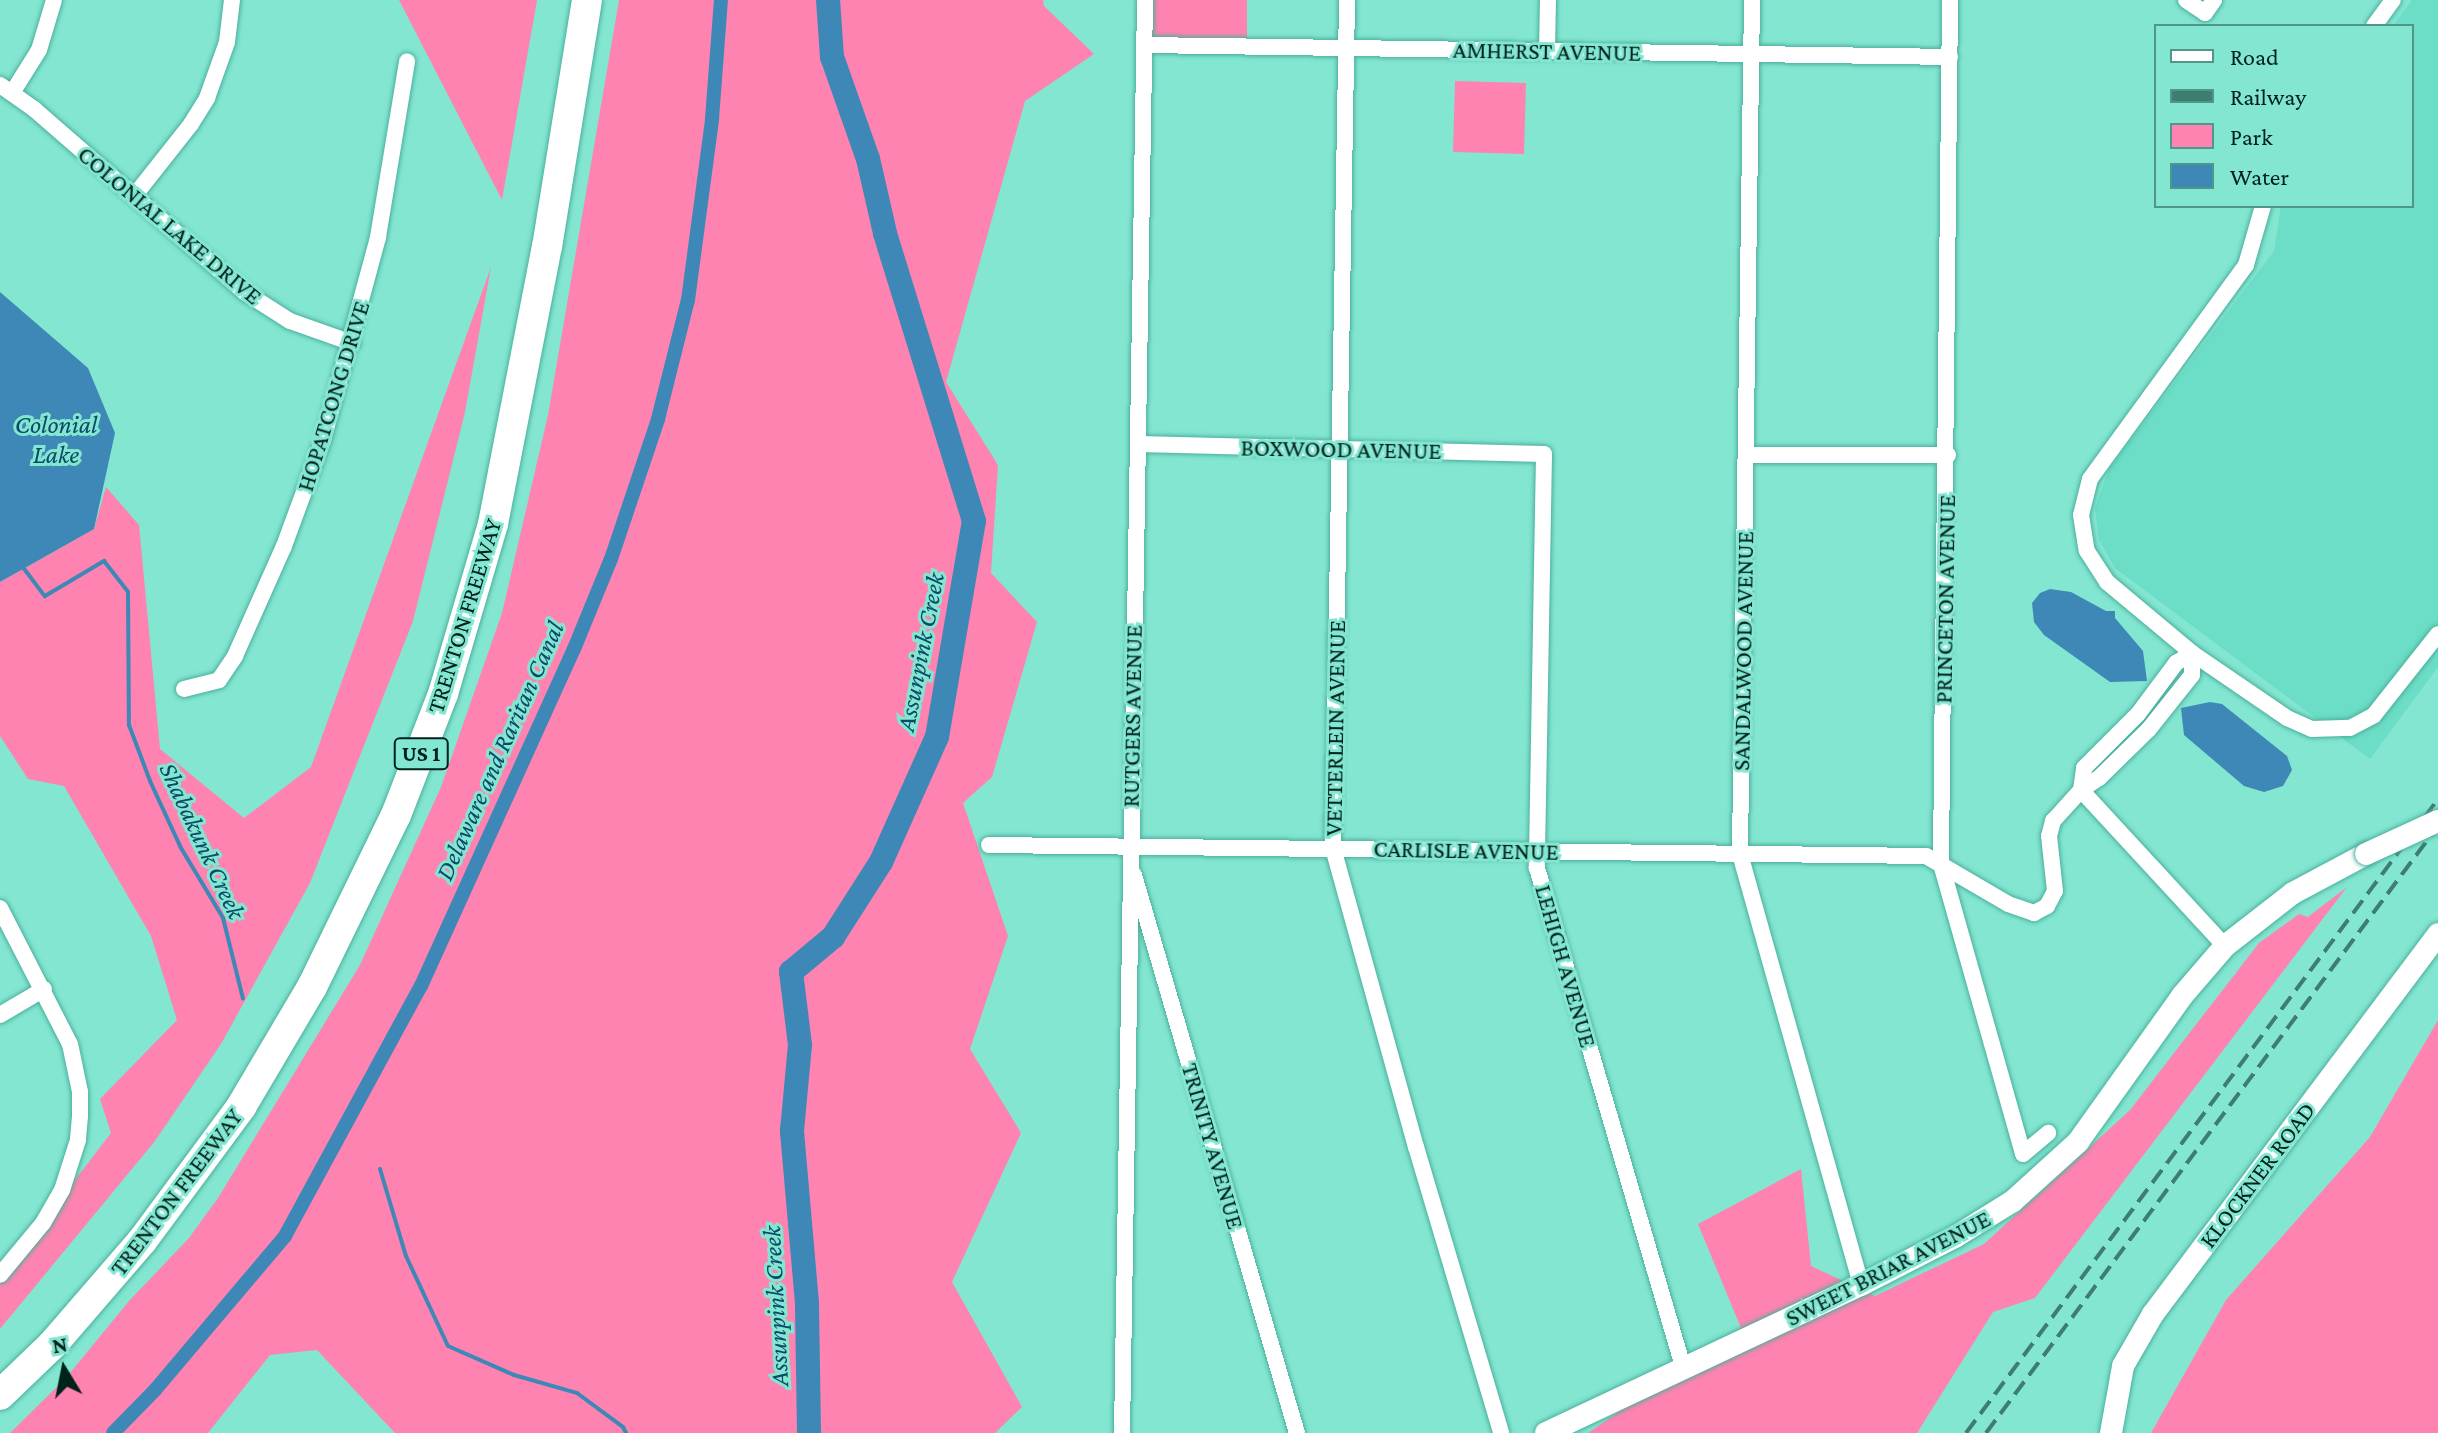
<!DOCTYPE html>
<html>
<head>
<meta charset="utf-8">
<style>
	body { margin:0 }
	#map { position:relative; width:2438px; height:1433px; overflow:hidden; background:#83e6d1; font-family:"Crimson Pro",serif }
	div>[style] { position:absolute }
	.built>* { inset:0; background:#6cddc6 }
	.green>* { inset:0; background:#fe83b0 }
	.water>* { inset:0; background:#3d88b6 }
	.stream>* { height:4px; margin:-2px; padding:0 2px; transform-origin:2px; border-radius:2px; background:#3d88b6 }
	.canal>* { height:14px; margin:-7px; padding:0 7px; transform-origin:7px; border-radius:7px; background:#3d88b6 }
	.river>* { height:24px; margin:-12px; padding:0 12px; transform-origin:12px; border-radius:12px; background:#3d88b6 }
	.roads { filter:drop-shadow(0 0 2px #4ab09c) drop-shadow(0 0 2px #4ab09c) }
	.minor>* { height:16px; margin:-8px; padding:0 8px; transform-origin:8px; border-radius:8px; background:#fff }
	.secondary>* { height:22px; margin:-11px; padding:0 11px; transform-origin:11px; border-radius:11px; background:#fff }
	.motorway>* { height:30px; margin:-15px; padding:0 15px; transform-origin:15px; border-radius:15px; background:#fff }
	.rail>* { height:4px; margin-top:-2px; transform-origin:0; background:repeating-linear-gradient(90deg,#3e7d70 0 16px,transparent 0 24px) }
	.bridges { filter:drop-shadow(0 0 2px #4ab09c) drop-shadow(0 0 2px #4ab09c) }
	.secondary-bridge>* { height:22px; margin:-11px; padding:0 11px; transform-origin:11px; border-radius:11px; background:#fff }
	span { translate:-50% -50%; white-space:nowrap; text-align:center; line-height:1.15; -webkit-text-stroke:6px #83e6d1; paint-order:stroke }
	.shield-label span { padding:2px 6px; background:#83e6d1; border:2px solid; border-radius:6px; -webkit-text-stroke-width:0 }
	.shield-label { font-size:22px; color:#01211b; font-weight:700 }
	.street-label { font-size:24px; color:#01211b }
	.water-label { font-size:26px; color:#0c4969; font-style:italic }
	.legend { position:absolute; left:2154px; top:24px; width:260px; height:184px; box-sizing:border-box; background:#83e6d1; border:2px solid #4f9788; margin:0; padding:10px 14px; list-style:none; font-size:24px; color:#01211b }
	.legend li { display:flex; align-items:center; gap:16px; height:40px }
	.legend b { width:40px; border:2px solid #4f9788 }
	.north { position:absolute; left:24px; top:1329px; width:80px; height:80px; -webkit-text-stroke:6px #83e6d1; paint-order:stroke; rotate:350deg; font-size:22px; font-weight:700; line-height:32px; text-align:center; color:#01211b }
	.north::after { content:''; display:block; margin:auto; width:28px; height:36px; background:#01211b; clip-path:polygon(50% 0,100% 100%,50% 72%,0 100%) }
</style>
</head>
<body>
<div id="map">
	<div class="built">
		<i style="clip-path:polygon(2412px 0,2438px 0,2438px 667px,2370px 759px,2115px 568px,2099px 540px,2095px 508px,2109px 469px,2274px 251px,2281px 206px,2412px 206px,2412px 26px,2393px 26px)"></i>
	</div>
	<div class="green">
		<i style="clip-path:polygon(399px 0,537px 0,502px 200px)"></i>
		<i style="clip-path:polygon(619px 0,1043px 0,1044px 6px,1094px 54px,1025px 101px,946px 382px,998px 465px,991px 573px,1037px 622px,992px 777px,963px 803px,1008px 936px,970px 1049px,1021px 1133px,952px 1282px,1022px 1407px,995px 1433px,395px 1433px,317px 1350px,270px 1355px,208px 1433px,10px 1433px,65px 1379px,129px 1301px,189px 1238px,218px 1198px,360px 965px,441px 787px,502px 613px,548px 415px)"></i>
		<i style="clip-path:polygon(1143px 0,1247px 0,1247px 54px,1142px 52px)"></i>
		<i style="clip-path:polygon(1455px 81px,1526px 83px,1524px 154px,1453px 152px)"></i>
		<i style="clip-path:polygon(491px 267px,465px 412px,413px 621px,310px 883px,221px 1044px,155px 1141px,0 1329px,0 1278px,111px 1133px,100px 1099px,177px 1020px,151px 936px,64px 786px,28px 779px,0 736px,0 582px,94px 529px,106px 487px,139px 525px,160px 749px,244px 818px,311px 767px)"></i>
		<i style="clip-path:polygon(2347px 887px,2035px 1298px,1993px 1312px,1917px 1433px,1588px 1433px,1741px 1328px,1698px 1224px,1801px 1169px,1811px 1266px,1875px 1296px,1984px 1244px,2130px 1110px,2259px 943px,2299px 914px,2308px 917px)"></i>
		<i style="clip-path:polygon(2438px 1020px,2438px 1433px,2151px 1433px,2226px 1300px,2370px 1137px)"></i>
	</div>
	<div class="water">
		<i style="clip-path:polygon(0 292px,88px 368px,115px 433px,94px 529px,0 582px)"></i>
		<i style="clip-path:polygon(2050px 589px,2071px 592px,2106px 611px,2115px 611px,2115px 618px,2143px 651px,2147px 681px,2110px 682px,2044px 635px,2034px 622px,2032px 603px,2040px 593px)"></i>
		<i style="clip-path:polygon(2210px 702px,2222px 704px,2287px 756px,2292px 770px,2283px 786px,2264px 792px,2244px 786px,2184px 735px,2181px 708px)"></i>
	</div>
	<div class="stream">
		<i style="left:22px;top:566px;width:38px;rotate:53deg"></i>
		<i style="left:45px;top:596px;width:69px;rotate:-30.7deg"></i>
		<i style="left:104px;top:561px;width:39px;rotate:52deg"></i>
		<i style="left:128px;top:592px;width:133px;rotate:89.6deg"></i>
		<i style="left:129px;top:725px;width:60px;rotate:69.4deg"></i>
		<i style="left:150px;top:781px;width:74px;rotate:65.2deg"></i>
		<i style="left:181px;top:848px;width:82px;rotate:59deg"></i>
		<i style="left:223px;top:918px;width:83px;rotate:76.1deg"></i>
		<i style="left:380px;top:1169px;width:91px;rotate:73.4deg"></i>
		<i style="left:406px;top:1256px;width:99px;rotate:65deg"></i>
		<i style="left:448px;top:1346px;width:72px;rotate:23.7deg"></i>
		<i style="left:514px;top:1375px;width:66px;rotate:15.9deg"></i>
		<i style="left:577px;top:1393px;width:57px;rotate:36.5deg"></i>
		<i style="left:623px;top:1427px;width:7px;rotate:63deg"></i>
	</div>
	<div class="canal">
		<i style="left:113px;top:1433px;width:60px;rotate:-45.7deg"></i>
		<i style="left:155px;top:1390px;width:202px;rotate:-49.8deg"></i>
		<i style="left:285px;top:1236px;width:285px;rotate:-61.5deg"></i>
		<i style="left:421px;top:986px;width:370px;rotate:-65.6deg"></i>
		<i style="left:574px;top:649px;width:97px;rotate:-67.7deg"></i>
		<i style="left:611px;top:559px;width:148px;rotate:-71.4deg"></i>
		<i style="left:658px;top:419px;width:123px;rotate:-75.9deg"></i>
		<i style="left:688px;top:300px;width:183px;rotate:-82.4deg"></i>
		<i style="left:712px;top:119px;width:119px;rotate:-85.7deg"></i>
	</div>
	<div class="river">
		<i style="left:809px;top:1433px;width:130px;rotate:-90.9deg"></i>
		<i style="left:807px;top:1303px;width:173px;rotate:-95deg"></i>
		<i style="left:792px;top:1131px;width:86px;rotate:-84.7deg"></i>
		<i style="left:800px;top:1045px;width:74px;rotate:-97deg"></i>
		<i style="left:791px;top:972px;width:55px;rotate:-39.8deg"></i>
		<i style="left:833px;top:937px;width:89px;rotate:-57.4deg"></i>
		<i style="left:881px;top:862px;width:137px;rotate:-65.9deg"></i>
		<i style="left:937px;top:737px;width:219px;rotate:-80.3deg"></i>
		<i style="left:974px;top:521px;width:301px;rotate:-107.2deg"></i>
		<i style="left:885px;top:233px;width:76px;rotate:-102.9deg"></i>
		<i style="left:868px;top:159px;width:108px;rotate:-109.4deg"></i>
		<i style="left:832px;top:57px;width:57px;rotate:-94deg"></i>
	</div>
	<div class="roads">
		<div class="minor">
			<i style="left:1347px;top:0;width:848px;rotate:90.95deg"></i>
			<i style="left:1333px;top:848px;width:310px;rotate:74.5deg"></i>
			<i style="left:1416px;top:1147px;width:298px;rotate:73.4deg"></i>
			<i style="left:1752px;top:0;width:854px;rotate:90.81deg"></i>
			<i style="left:1740px;top:854px;width:448px;rotate:74.3deg"></i>
			<i style="left:1950px;top:0;width:864px;rotate:90.6deg"></i>
			<i style="left:1941px;top:864px;width:301px;rotate:74.2deg"></i>
			<i style="left:2023px;top:1154px;width:33px;rotate:-40deg"></i>
			<i style="left:2186px;top:0;width:23px;rotate:34deg"></i>
			<i style="left:2205px;top:13px;width:16px;rotate:-55deg"></i>
			<i style="left:2374px;top:26px;width:32px;rotate:-54deg"></i>
			<i style="left:1144px;top:45px;width:806px;rotate:0.85deg"></i>
			<i style="left:1547px;top:51px;width:51px;rotate:-88.9deg"></i>
			<i style="left:0;top:85px;width:42px;rotate:35.2deg"></i>
			<i style="left:34px;top:109px;width:281px;rotate:41deg"></i>
			<i style="left:246px;top:293px;width:52px;rotate:32.5deg"></i>
			<i style="left:290px;top:321px;width:66px;rotate:19.5deg"></i>
			<i style="left:12px;top:93px;width:51px;rotate:-57.9deg"></i>
			<i style="left:39px;top:50px;width:52px;rotate:-73.3deg"></i>
			<i style="left:135px;top:195px;width:90px;rotate:-51.7deg"></i>
			<i style="left:191px;top:124px;width:31px;rotate:-58deg"></i>
			<i style="left:207px;top:98px;width:59px;rotate:-70.3deg"></i>
			<i style="left:227px;top:42px;width:42px;rotate:-83.2deg"></i>
			<i style="left:2263px;top:206px;width:61px;rotate:106.1deg"></i>
			<i style="left:2246px;top:265px;width:265px;rotate:126.1deg"></i>
			<i style="left:2090px;top:479px;width:37px;rotate:104deg"></i>
			<i style="left:2081px;top:515px;width:36px;rotate:81deg"></i>
			<i style="left:2087px;top:551px;width:37px;rotate:57deg"></i>
			<i style="left:2107px;top:582px;width:111px;rotate:39.9deg"></i>
			<i style="left:2192px;top:653px;width:115px;rotate:34.4deg"></i>
			<i style="left:2287px;top:718px;width:27px;rotate:24deg"></i>
			<i style="left:2312px;top:729px;width:38px;rotate:-2deg"></i>
			<i style="left:2350px;top:728px;width:27px;rotate:-28deg"></i>
			<i style="left:2374px;top:715px;width:103px;rotate:-51.7deg"></i>
			<i style="left:1138px;top:444px;width:406px;rotate:1.4deg"></i>
			<i style="left:1544px;top:454px;width:414px;rotate:91deg"></i>
			<i style="left:1537px;top:868px;width:523px;rotate:73.68deg"></i>
			<i style="left:1747px;top:455px;width:201px"></i>
			<i style="left:184px;top:689px;width:36px;rotate:-14deg"></i>
			<i style="left:219px;top:680px;width:29px;rotate:-56deg"></i>
			<i style="left:235px;top:656px;width:120px;rotate:-66deg"></i>
			<i style="left:284px;top:546px;width:113px;rotate:-69.8deg"></i>
			<i style="left:323px;top:440px;width:210px;rotate:-74.8deg"></i>
			<i style="left:378px;top:237px;width:178px;rotate:-80.6deg"></i>
			<i style="left:2081px;top:790px;width:212px;rotate:47.3deg"></i>
			<i style="left:2081px;top:790px;width:22px;rotate:-82deg"></i>
			<i style="left:2084px;top:768px;width:76px;rotate:-45deg"></i>
			<i style="left:2138px;top:714px;width:64px;rotate:-53.3deg"></i>
			<i style="left:2176px;top:663px;width:19px;rotate:-32deg"></i>
			<i style="left:989px;top:845px;width:937px;rotate:0.67deg"></i>
			<i style="left:1926px;top:856px;width:95px;rotate:30.3deg"></i>
			<i style="left:2008px;top:904px;width:28px;rotate:19deg"></i>
			<i style="left:2034px;top:913px;width:15px;rotate:-28deg"></i>
			<i style="left:2047px;top:906px;width:17px;rotate:-62deg"></i>
			<i style="left:2055px;top:891px;width:55px;rotate:-96.2deg"></i>
			<i style="left:2049px;top:836px;width:16px;rotate:-75deg"></i>
			<i style="left:2053px;top:821px;width:42px;rotate:-47.9deg"></i>
			<i style="left:2081px;top:790px;width:22px;rotate:-34deg"></i>
			<i style="left:2099px;top:778px;width:70px;rotate:-44.4deg"></i>
			<i style="left:2149px;top:729px;width:69px;rotate:-51.5deg"></i>
			<i style="left:2192px;top:675px;width:22px;rotate:-90deg"></i>
			<i style="left:1134px;top:875px;width:581px;rotate:73.72deg"></i>
			<i style="left:0;top:908px;width:153px;rotate:62.8deg"></i>
			<i style="left:70px;top:1044px;width:49px;rotate:78.2deg"></i>
			<i style="left:80px;top:1092px;width:24px;rotate:90deg"></i>
			<i style="left:80px;top:1116px;width:24px;rotate:95deg"></i>
			<i style="left:78px;top:1140px;width:52px;rotate:107.7deg"></i>
			<i style="left:62px;top:1190px;width:38px;rotate:120deg"></i>
			<i style="left:43px;top:1223px;width:67px;rotate:129.6deg"></i>
			<i style="left:0;top:1015px;width:51px;rotate:-30.6deg"></i>
			<i style="left:1122px;top:1433px;width:1433px;rotate:-89.08deg"></i>
		</div>
		<div class="secondary">
			<i style="left:1546px;top:1433px;width:348px;rotate:-25.2deg"></i>
			<i style="left:1861px;top:1285px;width:106px;rotate:-27.1deg"></i>
			<i style="left:1955px;top:1237px;width:68px;rotate:-31.8deg"></i>
			<i style="left:2013px;top:1201px;width:88px;rotate:-42.2deg"></i>
			<i style="left:2078px;top:1142px;width:179px;rotate:-54.5deg"></i>
			<i style="left:2182px;top:996px;width:66px;rotate:-49.3deg"></i>
			<i style="left:2225px;top:946px;width:86px;rotate:-37.9deg"></i>
			<i style="left:2293px;top:893px;width:83px;rotate:-28.1deg"></i>
			<i style="left:2111px;top:1433px;width:68px;rotate:-79.8deg"></i>
			<i style="left:2123px;top:1366px;width:60px;rotate:-60deg"></i>
			<i style="left:2153px;top:1314px;width:475px;rotate:-53.1deg"></i>
		</div>
		<div class="motorway">
			<i style="left:0;top:1395px;width:74px;rotate:-43.9deg"></i>
			<i style="left:53px;top:1344px;width:136px;rotate:-49.2deg"></i>
			<i style="left:142px;top:1241px;width:167px;rotate:-53.5deg"></i>
			<i style="left:241px;top:1107px;width:139px;rotate:-59.4deg"></i>
			<i style="left:312px;top:987px;width:191px;rotate:-64deg"></i>
			<i style="left:396px;top:815px;width:130px;rotate:-68.8deg"></i>
			<i style="left:443px;top:694px;width:177px;rotate:-73.6deg"></i>
			<i style="left:493px;top:524px;width:282px;rotate:-79deg"></i>
			<i style="left:547px;top:247px;width:250px;rotate:-80.8deg"></i>
		</div>
	</div>
	<div class="rail">
		<i style="left:1966px;top:1433px;width:790px;rotate:-53.33deg"></i>
		<i style="left:1986px;top:1433px;width:757px;rotate:-53.33deg"></i>
	</div>
	<div class="bridges">
		<div class="secondary-bridge">
			<i style="left:2366px;top:854px;width:79px;rotate:-24.6deg"></i>
		</div>
	</div>
	<div class="shield-label">
		<span style="left:421px;top:754px">US 1</span>
	</div>
	<div class="street-label">
		<span style="left:1547px;top:51px;rotate:1deg">AMHERST AVENUE</span>
		<span style="left:170px;top:225px;rotate:40deg">COLONIAL LAKE DRIVE</span>
		<span style="left:333px;top:396px;rotate:-73deg">HOPATCONG DRIVE</span>
		<span style="left:1341px;top:449px;rotate:1deg">BOXWOOD AVENUE</span>
		<span style="left:1945px;top:599px;rotate:-89deg">PRINCETON AVENUE</span>
		<span style="left:464px;top:616px;rotate:-73deg">TRENTON FREEWAY</span>
		<span style="left:1743px;top:651px;rotate:-89deg">SANDALWOOD AVENUE</span>
		<span style="left:1132px;top:716px;rotate:-89deg">RUTGERS AVENUE</span>
		<span style="left:1335px;top:728px;rotate:-89deg">VETTERLEIN AVENUE</span>
		<span style="left:1466px;top:850px;rotate:1deg">CARLISLE AVENUE</span>
		<span style="left:1566px;top:966px;rotate:74deg">LEHIGH AVENUE</span>
		<span style="left:1213px;top:1146px;rotate:74deg">TRINITY AVENUE</span>
		<span style="left:2257px;top:1175px;rotate:-53deg">KLOCKNER ROAD</span>
		<span style="left:176px;top:1192px;rotate:-53deg">TRENTON FREEWAY</span>
		<span style="left:1888px;top:1268px;rotate:-27deg">SWEET BRIAR AVENUE</span>
	</div>
	<div class="water-label">
		<span style="left:56px;top:440px">Colonial<br>Lake</span>
		<span style="left:921px;top:652px;rotate:-79deg">Assunpink Creek</span>
		<span style="left:500px;top:751px;rotate:-66deg">Delaware and Raritan Canal</span>
		<span style="left:202px;top:841px;rotate:65deg">Shabakunk Creek</span>
		<span style="left:776px;top:1306px;rotate:-93deg">Assunpink Creek</span>
	</div>
	<ul class="legend">
	<li><b style="height:10px;background:#fff"></b>Road</li>
	<li><b style="height:10px;background:#3e7d70"></b>Railway</li>
	<li><b style="height:22px;background:#fe83b0"></b>Park</li>
	<li><b style="height:22px;background:#3d88b6"></b>Water</li>
	</ul>
	<div class="north">N</div>
</div>
</body>
</html>
